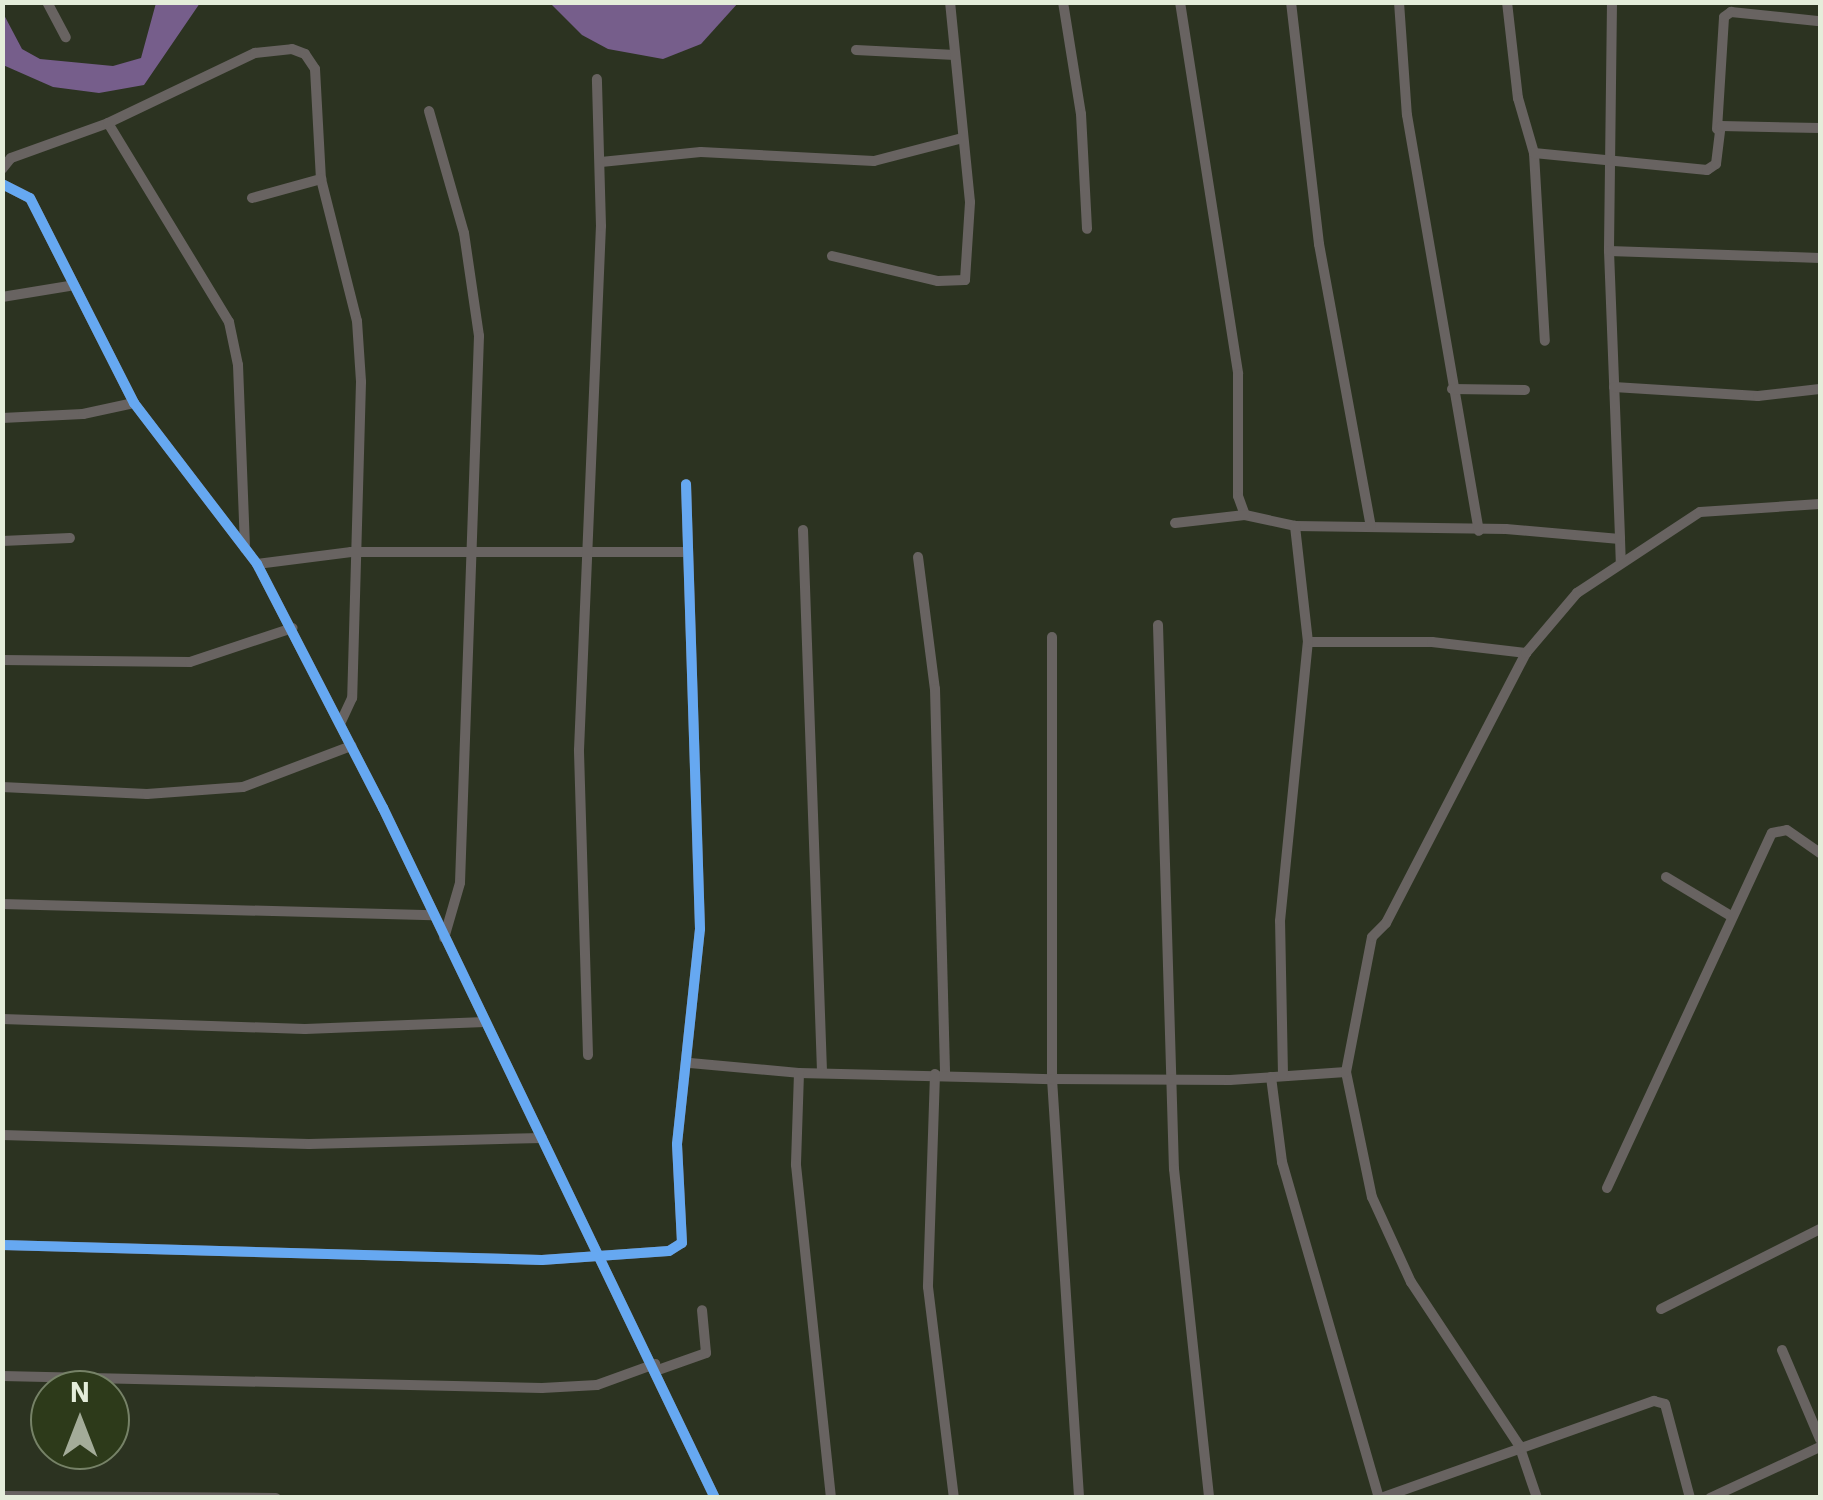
<!DOCTYPE html>
<html>
<head>
<meta charset="utf-8">
<style>
	body { margin:0 }
	#map { position:relative; width:1823px; height:1500px; overflow:hidden; background:#2c3321; font-family:"IBM Plex Sans",sans-serif }
	div>[style] { position:absolute }
	.water>* { inset:0; background:#765e8b }
	.minor>* { height:10px; margin:-5px; padding:0 5px; transform-origin:5px; border-radius:5px; background:#686361 }
	.cycleway>* { height:10px; margin:-5px; padding:0 5px; transform-origin:5px; border-radius:5px; background:#66a8f1 }
	span { translate:-50% -50%; white-space:nowrap; text-align:center; line-height:1.15; -webkit-text-stroke:10px #2d3a1a; paint-order:stroke }
	.frame { position:absolute; inset:0; border:5px solid #e4edda; pointer-events:none }
	.north { position:absolute; left:30px; top:1370px; width:100px; height:100px; box-sizing:border-box; background:#2d3a1a; border:2px solid #768267; border-radius:50%; rotate:0deg; font-size:28px; font-weight:700; line-height:40px; text-align:center; color:#e4edda }
	.north::after { content:''; display:block; margin:auto; width:35px; height:45px; background:#a4ac99; clip-path:polygon(50% 0,100% 100%,50% 72%,0 100%) }
</style>
</head>
<body>
<div id="map">
	<div class="water">
		<i style="clip-path:polygon(156px 3px,200px 3px,144px 85px,99px 93px,53px 87px,3px 65px,3px 13px,22px 49px,40px 59px,113px 66px,141px 58px)"></i>
		<i style="clip-path:polygon(550px 3px,738px 3px,701px 44px,663px 59px,608px 49px,582px 35px)"></i>
	</div>
	<div class="minor">
		<i style="left:47px;top:2px;width:40px;rotate:62deg"></i>
		<i style="left:1063px;top:2px;width:113px;rotate:80.9deg"></i>
		<i style="left:1081px;top:114px;width:115px;rotate:87deg"></i>
		<i style="left:1180px;top:2px;width:376px;rotate:81.1deg"></i>
		<i style="left:1238px;top:374px;width:122px;rotate:90deg"></i>
		<i style="left:1238px;top:496px;width:20px;rotate:70deg"></i>
		<i style="left:1245px;top:515px;width:51px;rotate:12.4deg"></i>
		<i style="left:1295px;top:526px;width:211px;rotate:0.8deg"></i>
		<i style="left:1506px;top:529px;width:114px;rotate:5deg"></i>
		<i style="left:1620px;top:539px;width:24px;rotate:88deg"></i>
		<i style="left:1291px;top:2px;width:244px;rotate:83.4deg"></i>
		<i style="left:1319px;top:244px;width:287px;rotate:79.6deg"></i>
		<i style="left:1399px;top:2px;width:113px;rotate:86deg"></i>
		<i style="left:1407px;top:115px;width:422px;rotate:80.2deg"></i>
		<i style="left:1507px;top:2px;width:97px;rotate:83.5deg"></i>
		<i style="left:1518px;top:98px;width:57px;rotate:73.8deg"></i>
		<i style="left:1534px;top:153px;width:188px;rotate:86.7deg"></i>
		<i style="left:1612px;top:2px;width:249px;rotate:90.7deg"></i>
		<i style="left:1609px;top:251px;width:288px;rotate:87.8deg"></i>
		<i style="left:856px;top:50px;width:99px;rotate:2.9deg"></i>
		<i style="left:429px;top:111px;width:127px;rotate:74deg"></i>
		<i style="left:464px;top:233px;width:104px;rotate:81.7deg"></i>
		<i style="left:479px;top:336px;width:547px;rotate:91.99deg"></i>
		<i style="left:460px;top:883px;width:57px;rotate:106.2deg"></i>
		<i style="left:108px;top:123px;width:233px;rotate:58.7deg"></i>
		<i style="left:229px;top:322px;width:44px;rotate:78.2deg"></i>
		<i style="left:238px;top:365px;width:184px;rotate:87.8deg"></i>
		<i style="left:1717px;top:129px;width:112px;rotate:-86.4deg"></i>
		<i style="left:1724px;top:17px;width:9px;rotate:-36deg"></i>
		<i style="left:1731px;top:12px;width:87px;rotate:5.9deg"></i>
		<i style="left:1534px;top:153px;width:174px;rotate:5.6deg"></i>
		<i style="left:1707px;top:170px;width:11px;rotate:-34deg"></i>
		<i style="left:1716px;top:164px;width:38px;rotate:-83deg"></i>
		<i style="left:1721px;top:126px;width:99px;rotate:1.2deg"></i>
		<i style="left:601px;top:162px;width:100px;rotate:-5.7deg"></i>
		<i style="left:701px;top:152px;width:173px;rotate:3deg"></i>
		<i style="left:874px;top:161px;width:92px;rotate:-14.5deg"></i>
		<i style="left:2px;top:169px;width:14px;rotate:-51deg"></i>
		<i style="left:11px;top:158px;width:103px;rotate:-19.8deg"></i>
		<i style="left:108px;top:123px;width:163px;rotate:-25.5deg"></i>
		<i style="left:255px;top:53px;width:37px;rotate:-6deg"></i>
		<i style="left:292px;top:49px;width:14px;rotate:21deg"></i>
		<i style="left:305px;top:54px;width:18px;rotate:56deg"></i>
		<i style="left:315px;top:69px;width:110px;rotate:86.9deg"></i>
		<i style="left:321px;top:179px;width:146px;rotate:75.8deg"></i>
		<i style="left:357px;top:321px;width:61px;rotate:86.2deg"></i>
		<i style="left:361px;top:382px;width:316px;rotate:91.6deg"></i>
		<i style="left:352px;top:698px;width:29px;rotate:115deg"></i>
		<i style="left:2px;top:184px;width:31px;rotate:27deg"></i>
		<i style="left:30px;top:198px;width:230px;rotate:63.1deg"></i>
		<i style="left:134px;top:403px;width:203px;rotate:52.6deg"></i>
		<i style="left:257px;top:564px;width:275px;rotate:62.7deg"></i>
		<i style="left:383px;top:808px;width:766px;rotate:64.31deg"></i>
		<i style="left:252px;top:198px;width:72px;rotate:-15.4deg"></i>
		<i style="left:1609px;top:251px;width:211px;rotate:1.9deg"></i>
		<i style="left:832px;top:256px;width:109px;rotate:13.3deg"></i>
		<i style="left:938px;top:281px;width:27px;rotate:-2deg"></i>
		<i style="left:965px;top:280px;width:78px;rotate:-86.3deg"></i>
		<i style="left:970px;top:202px;width:201px;rotate:-95.7deg"></i>
		<i style="left:2px;top:297px;width:68px;rotate:-9.3deg"></i>
		<i style="left:1614px;top:387px;width:144px;rotate:3.6deg"></i>
		<i style="left:1758px;top:396px;width:62px;rotate:-6.4deg"></i>
		<i style="left:1452px;top:389px;width:73px;rotate:0.8deg"></i>
		<i style="left:2px;top:418px;width:81px;rotate:-2.8deg"></i>
		<i style="left:83px;top:414px;width:52px;rotate:-12.2deg"></i>
		<i style="left:1175px;top:523px;width:70px;rotate:-6.5deg"></i>
		<i style="left:803px;top:530px;width:542px;rotate:87.99deg"></i>
		<i style="left:2px;top:541px;width:68px;rotate:-2.5deg"></i>
		<i style="left:918px;top:557px;width:133px;rotate:82.7deg"></i>
		<i style="left:935px;top:689px;width:385px;rotate:88.5deg"></i>
		<i style="left:257px;top:564px;width:95px;rotate:-7.3deg"></i>
		<i style="left:351px;top:552px;width:336px"></i>
		<i style="left:1158px;top:625px;width:544px;rotate:88.32deg"></i>
		<i style="left:1174px;top:1169px;width:331px;rotate:83.9deg"></i>
		<i style="left:1052px;top:637px;width:442px;rotate:90deg"></i>
		<i style="left:1052px;top:1079px;width:420px;rotate:86.3deg"></i>
		<i style="left:1308px;top:642px;width:124px"></i>
		<i style="left:1432px;top:642px;width:95px;rotate:6.7deg"></i>
		<i style="left:2px;top:660px;width:188px;rotate:0.6deg"></i>
		<i style="left:190px;top:662px;width:108px;rotate:-18.4deg"></i>
		<i style="left:2px;top:787px;width:145px;rotate:2.8deg"></i>
		<i style="left:147px;top:794px;width:96px;rotate:-4.2deg"></i>
		<i style="left:243px;top:787px;width:116px;rotate:-20.8deg"></i>
		<i style="left:1666px;top:877px;width:76px;rotate:31deg"></i>
		<i style="left:2px;top:904px;width:431px;rotate:1.5deg"></i>
		<i style="left:2px;top:1019px;width:303px;rotate:1.9deg"></i>
		<i style="left:305px;top:1029px;width:180px;rotate:-2.2deg"></i>
		<i style="left:588px;top:1055px;width:305px;rotate:-91.7deg"></i>
		<i style="left:579px;top:750px;width:524px;rotate:-87.6deg"></i>
		<i style="left:601px;top:226px;width:147px;rotate:-91.6deg"></i>
		<i style="left:690px;top:1063px;width:109px;rotate:5.2deg"></i>
		<i style="left:799px;top:1073px;width:253px;rotate:1.4deg"></i>
		<i style="left:1052px;top:1079px;width:178px;rotate:0.3deg"></i>
		<i style="left:1230px;top:1080px;width:116px;rotate:-3.9deg"></i>
		<i style="left:1346px;top:1072px;width:128px;rotate:78.3deg"></i>
		<i style="left:1372px;top:1197px;width:94px;rotate:65.4deg"></i>
		<i style="left:1411px;top:1282px;width:196px;rotate:56.5deg"></i>
		<i style="left:1519px;top:1445px;width:56px;rotate:71.2deg"></i>
		<i style="left:1346px;top:1072px;width:137px;rotate:-79.1deg"></i>
		<i style="left:1372px;top:937px;width:20px;rotate:-45deg"></i>
		<i style="left:1386px;top:923px;width:304px;rotate:-62.6deg"></i>
		<i style="left:1526px;top:653px;width:79px;rotate:-49.6deg"></i>
		<i style="left:1577px;top:593px;width:147px;rotate:-33.4deg"></i>
		<i style="left:1700px;top:512px;width:120px;rotate:-3.8deg"></i>
		<i style="left:799px;top:1073px;width:92px;rotate:91.9deg"></i>
		<i style="left:796px;top:1165px;width:335px;rotate:84deg"></i>
		<i style="left:935px;top:1074px;width:213px;rotate:91.9deg"></i>
		<i style="left:928px;top:1287px;width:213px;rotate:83deg"></i>
		<i style="left:1283px;top:1075px;width:154px;rotate:-91.1deg"></i>
		<i style="left:1280px;top:921px;width:280px;rotate:-84.3deg"></i>
		<i style="left:1308px;top:642px;width:117px;rotate:-96.4deg"></i>
		<i style="left:1271px;top:1077px;width:86px;rotate:82.6deg"></i>
		<i style="left:1282px;top:1162px;width:350px;rotate:73.9deg"></i>
		<i style="left:2px;top:1135px;width:307px;rotate:1.7deg"></i>
		<i style="left:309px;top:1144px;width:233px;rotate:-1.5deg"></i>
		<i style="left:1607px;top:1188px;width:391px;rotate:-65.1deg"></i>
		<i style="left:1772px;top:833px;width:15px;rotate:-11deg"></i>
		<i style="left:1787px;top:830px;width:40px;rotate:34.9deg"></i>
		<i style="left:2px;top:1245px;width:540px;rotate:1.59deg"></i>
		<i style="left:542px;top:1260px;width:127px;rotate:-4.1deg"></i>
		<i style="left:669px;top:1251px;width:15px;rotate:-32deg"></i>
		<i style="left:682px;top:1243px;width:99px;rotate:-92.9deg"></i>
		<i style="left:677px;top:1144px;width:216px;rotate:-83.9deg"></i>
		<i style="left:700px;top:929px;width:445px;rotate:-91.8deg"></i>
		<i style="left:1661px;top:1309px;width:178px;rotate:-26.7deg"></i>
		<i style="left:1782px;top:1350px;width:97px;rotate:66.9deg"></i>
		<i style="left:658px;top:1370px;width:51px;rotate:-19.5deg"></i>
		<i style="left:706px;top:1353px;width:43px;rotate:-95.3deg"></i>
		<i style="left:2px;top:1376px;width:540px;rotate:1.27deg"></i>
		<i style="left:542px;top:1388px;width:55px;rotate:-3.1deg"></i>
		<i style="left:597px;top:1385px;width:62px;rotate:-19.9deg"></i>
		<i style="left:2px;top:1496px;width:274px;rotate:0.4deg"></i>
		<i style="left:1381px;top:1498px;width:290px;rotate:-19.6deg"></i>
		<i style="left:1654px;top:1401px;width:11px;rotate:15deg"></i>
		<i style="left:1665px;top:1404px;width:97px;rotate:75.1deg"></i>
		<i style="left:1710px;top:1498px;width:121px;rotate:-24.9deg"></i>
	</div>
	<div class="cycleway">
		<i style="left:2px;top:184px;width:31px;rotate:27deg"></i>
		<i style="left:30px;top:198px;width:230px;rotate:63.1deg"></i>
		<i style="left:134px;top:403px;width:203px;rotate:52.6deg"></i>
		<i style="left:257px;top:564px;width:275px;rotate:62.7deg"></i>
		<i style="left:383px;top:808px;width:766px;rotate:64.31deg"></i>
		<i style="left:2px;top:1245px;width:540px;rotate:1.59deg"></i>
		<i style="left:542px;top:1260px;width:127px;rotate:-4.1deg"></i>
		<i style="left:669px;top:1251px;width:15px;rotate:-32deg"></i>
		<i style="left:682px;top:1243px;width:99px;rotate:-92.9deg"></i>
		<i style="left:677px;top:1144px;width:216px;rotate:-83.9deg"></i>
		<i style="left:700px;top:929px;width:445px;rotate:-91.8deg"></i>
	</div>
	<div class="frame"></div>
	<div class="north">N</div>
</div>
</body>
</html>
